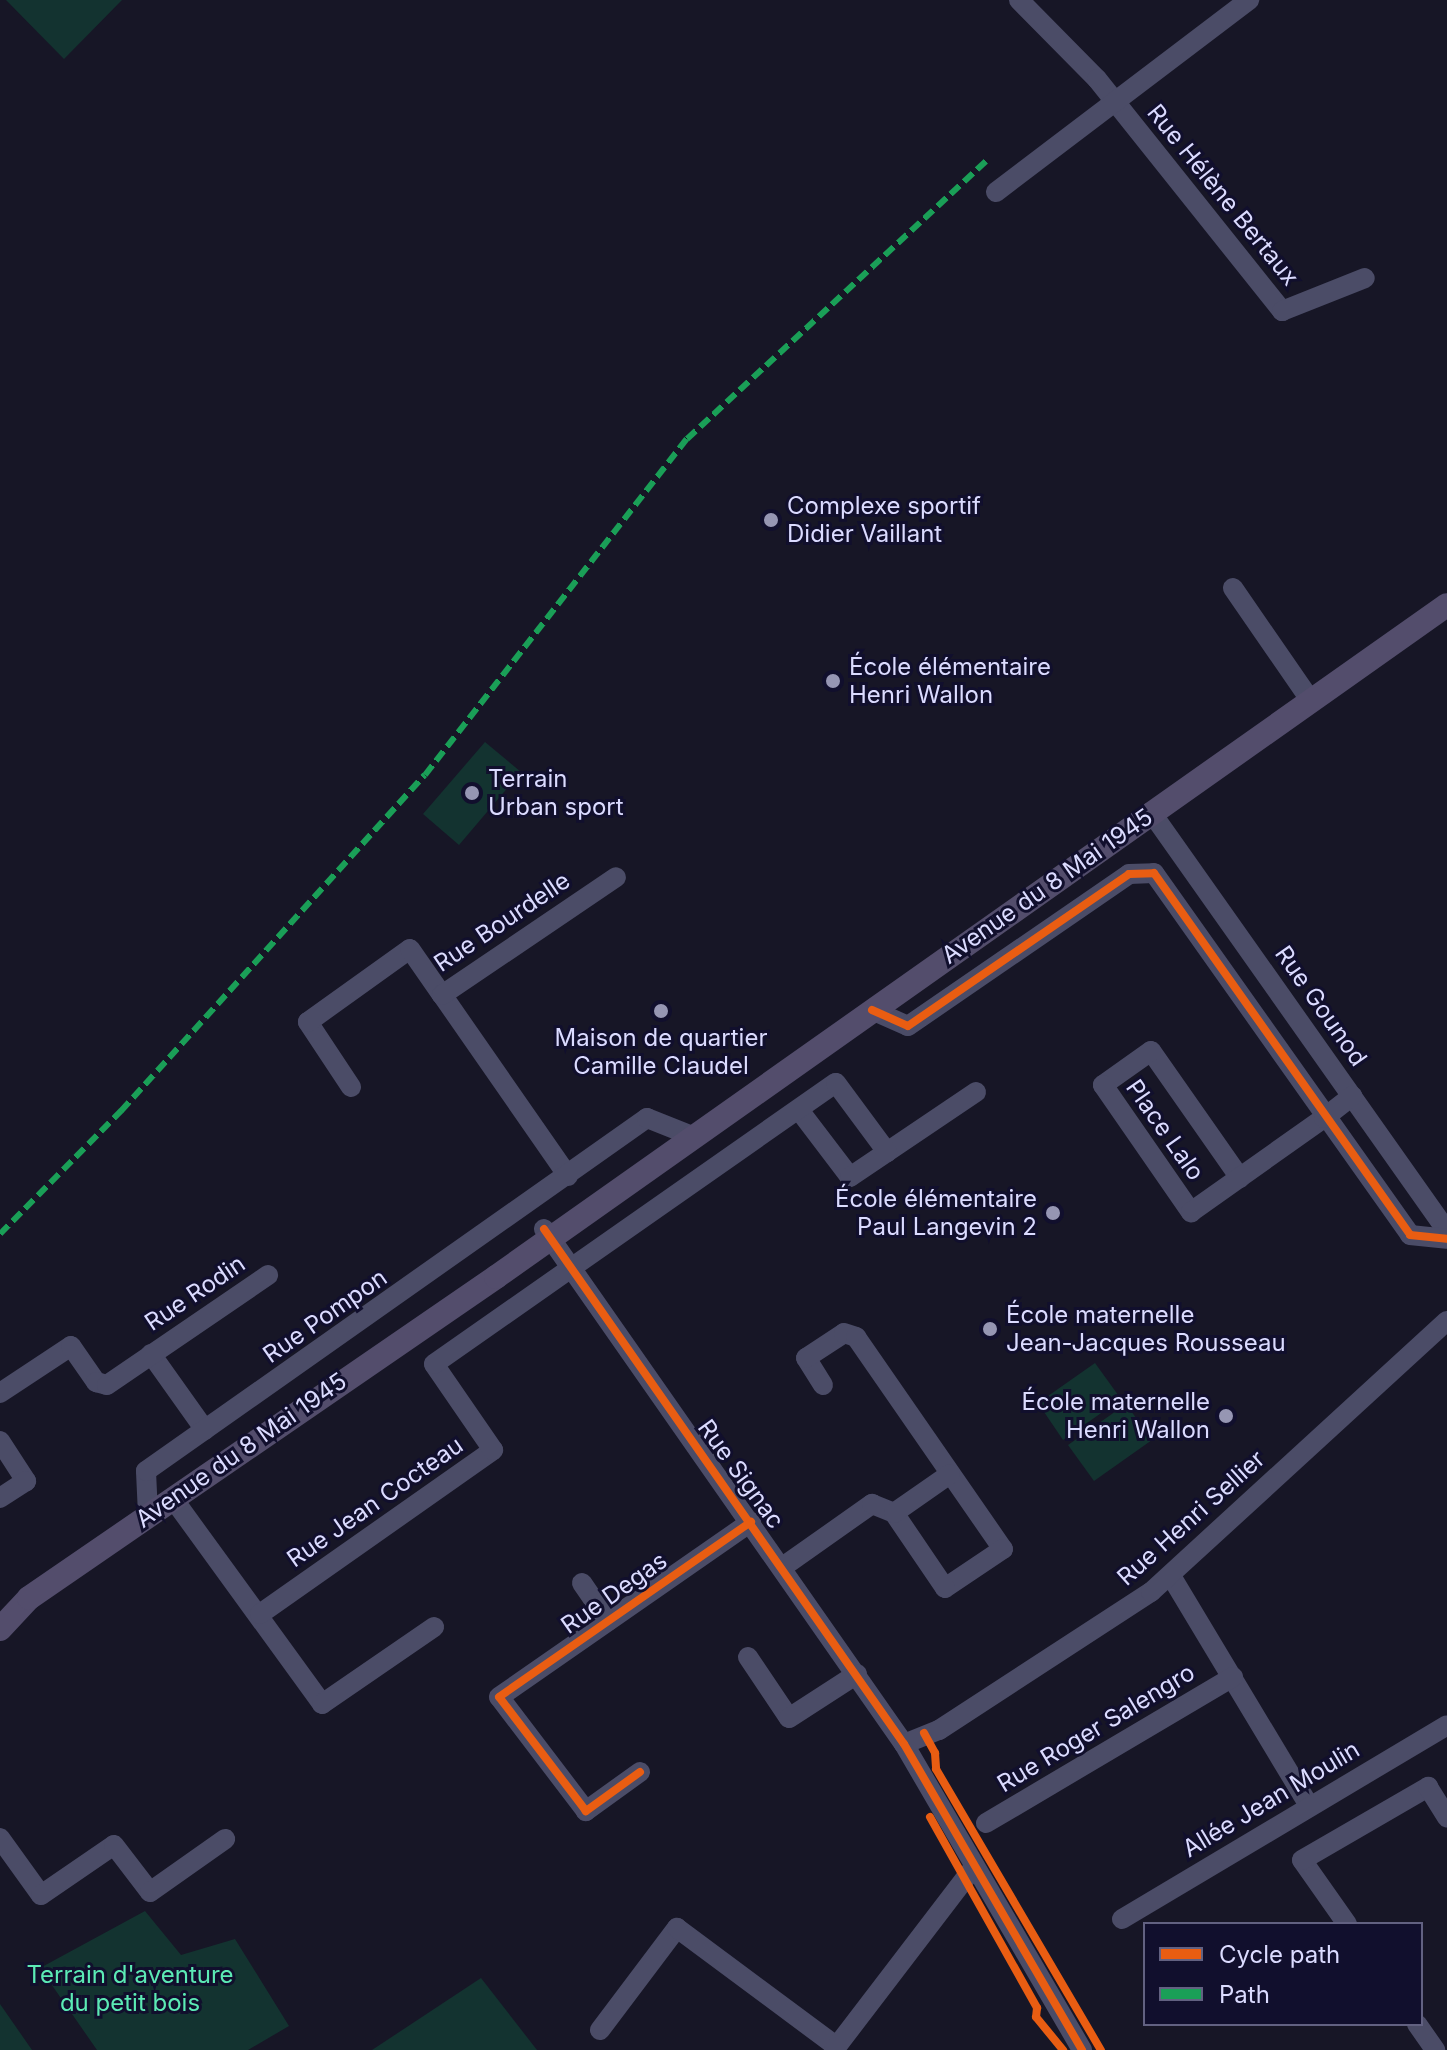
<!DOCTYPE html>
<html>
<head>
<meta charset="utf-8">
<style>
	body { margin:0 }
	#map { position:relative; width:1447px; height:2050px; overflow:hidden; background:#171626; font-family:Inter,sans-serif }
	div>[style] { position:absolute }
	.green>* { inset:0; background:#133330 }
	.minor>* { height:20px; margin:-10px; padding:0 10px; transform-origin:10px; border-radius:10px; background:#4b4c67 }
	.major>* { height:24px; margin:-12px; padding:0 12px; transform-origin:12px; border-radius:12px; background:#534d6c }
	.quiet>* { height:6px; margin-top:-3px; transform-origin:0; background:repeating-linear-gradient(90deg,#1a9f57 0 12px,transparent 0 18px) }
	.cycleway>* { height:8px; margin:-4px; padding:0 4px; transform-origin:4px; border-radius:4px; background:#e95d12 }
	.dots>* { width:22px; height:22px; translate:-50% -50%; box-sizing:border-box; border:4px solid #110f2d; border-radius:50% }
	span { translate:-50% -50%; white-space:nowrap; text-align:center; line-height:1.15; -webkit-text-stroke:6px #110f2d; paint-order:stroke }
	.street-label { font-size:24px; color:#dbdbff }
	.poi-label { font-size:24px; color:#dbdbff }
	.left { translate:0 -50%; text-align:left }
	.right { translate:-100% -50%; text-align:right }
	.park-label { font-size:24px; color:#5ceab5 }
	.legend { position:absolute; left:1143px; top:1922px; width:280px; height:104px; box-sizing:border-box; background:#110f2d; border:2px solid #626181; margin:0; padding:10px 14px; list-style:none; font-size:24px; color:#dbdbff }
	.legend li { display:flex; align-items:center; gap:16px; height:40px }
	.legend b { width:40px; border:2px solid #626181 }
</style>
</head>
<body>
<div id="map">
	<div class="green">
		<i style="clip-path:polygon(6px 0,122px 0,64px 59px)"></i>
		<i style="clip-path:polygon(485px 742px,521px 772px,459px 845px,423px 814px)"></i>
		<i style="clip-path:polygon(1095px 1363px,1121px 1399px,1063px 1440px,1038px 1403px)"></i>
		<i style="clip-path:polygon(1126px 1404px,1152px 1440px,1094px 1481px,1068px 1445px)"></i>
		<i style="clip-path:polygon(145px 1911px,181px 1955px,235px 1939px,289px 2026px,248px 2050px,97px 2050px,40px 1968px)"></i>
		<i style="clip-path:polygon(481px 1978px,537px 2050px,372px 2050px)"></i>
		<i style="clip-path:polygon(0 2004px,32px 2050px,0 2050px)"></i>
	</div>
	<div class="minor">
		<i style="left:1019px;top:0;width:111px;rotate:45.4deg"></i>
		<i style="left:1097px;top:79px;width:297px;rotate:51.4deg"></i>
		<i style="left:1282px;top:311px;width:89px;rotate:-21.7deg"></i>
		<i style="left:996px;top:192px;width:318px;rotate:-37.2deg"></i>
		<i style="left:1233px;top:588px;width:137px;rotate:55.4deg"></i>
		<i style="left:1151px;top:812px;width:513px;rotate:54.76deg"></i>
		<i style="left:872px;top:1010px;width:39px;rotate:24deg"></i>
		<i style="left:908px;top:1026px;width:268px;rotate:-34.5deg"></i>
		<i style="left:1129px;top:874px;width:25px;rotate:-2deg"></i>
		<i style="left:1154px;top:873px;width:443px;rotate:54.7deg"></i>
		<i style="left:1410px;top:1235px;width:37px;rotate:6deg"></i>
		<i style="left:351px;top:1087px;width:78px;rotate:-123.5deg"></i>
		<i style="left:308px;top:1022px;width:125px;rotate:-35.6deg"></i>
		<i style="left:410px;top:949px;width:56px;rotate:55.2deg"></i>
		<i style="left:799px;top:1110px;width:84px;rotate:52.7deg"></i>
		<i style="left:850px;top:1177px;width:152px;rotate:-34deg"></i>
		<i style="left:568px;top:1176px;width:221px;rotate:-124.8deg"></i>
		<i style="left:442px;top:995px;width:210px;rotate:-34.1deg"></i>
		<i style="left:1240px;top:1178px;width:155px;rotate:-125deg"></i>
		<i style="left:1151px;top:1051px;width:59px;rotate:144.7deg"></i>
		<i style="left:1103px;top:1085px;width:155px;rotate:55.3deg"></i>
		<i style="left:1191px;top:1212px;width:163px;rotate:-35.3deg"></i>
		<i style="left:1324px;top:1118px;width:36px;rotate:-38deg"></i>
		<i style="left:544px;top:1229px;width:628px;rotate:55.05deg"></i>
		<i style="left:904px;top:1744px;width:354px;rotate:59.8deg"></i>
		<i style="left:151px;top:1354px;width:93px;rotate:54.6deg"></i>
		<i style="left:823px;top:1385px;width:32px;rotate:-122deg"></i>
		<i style="left:806px;top:1358px;width:45px;rotate:-33.3deg"></i>
		<i style="left:844px;top:1333px;width:13px;rotate:18deg"></i>
		<i style="left:856px;top:1337px;width:258px;rotate:55.3deg"></i>
		<i style="left:1003px;top:1549px;width:70px;rotate:146.1deg"></i>
		<i style="left:945px;top:1588px;width:91px;rotate:-124.2deg"></i>
		<i style="left:0;top:1393px;width:85px;rotate:-33.5deg"></i>
		<i style="left:71px;top:1346px;width:44px;rotate:55.2deg"></i>
		<i style="left:96px;top:1382px;width:11px;rotate:15deg"></i>
		<i style="left:107px;top:1385px;width:195px;rotate:-34.3deg"></i>
		<i style="left:0;top:1441px;width:48px;rotate:57deg"></i>
		<i style="left:26px;top:1481px;width:31px;rotate:147deg"></i>
		<i style="left:174px;top:1500px;width:252px;rotate:54deg"></i>
		<i style="left:322px;top:1704px;width:136px;rotate:-34.5deg"></i>
		<i style="left:148px;top:1514px;width:43px;rotate:-92.7deg"></i>
		<i style="left:146px;top:1471px;width:613px;rotate:-35.17deg"></i>
		<i style="left:647px;top:1118px;width:48px;rotate:21.8deg"></i>
		<i style="left:784px;top:1566px;width:108px;rotate:-35.2deg"></i>
		<i style="left:872px;top:1504px;width:24px;rotate:22deg"></i>
		<i style="left:894px;top:1513px;width:68px;rotate:-34.9deg"></i>
		<i style="left:1171px;top:1576px;width:268px;rotate:59deg"></i>
		<i style="left:582px;top:1583px;width:46px;rotate:55.6deg"></i>
		<i style="left:260px;top:1614px;width:285px;rotate:-35.1deg"></i>
		<i style="left:493px;top:1450px;width:104px;rotate:-124.5deg"></i>
		<i style="left:434px;top:1364px;width:490px;rotate:-35deg"></i>
		<i style="left:836px;top:1083px;width:86px;rotate:53.5deg"></i>
		<i style="left:748px;top:1657px;width:73px;rotate:56.1deg"></i>
		<i style="left:789px;top:1718px;width:81px;rotate:-32.9deg"></i>
		<i style="left:904px;top:1744px;width:38px;rotate:-22deg"></i>
		<i style="left:939px;top:1730px;width:253px;rotate:-33.1deg"></i>
		<i style="left:1151px;top:1592px;width:401px;rotate:-42.5deg"></i>
		<i style="left:640px;top:1772px;width:67px;rotate:144.2deg"></i>
		<i style="left:586px;top:1811px;width:143px;rotate:-127.3deg"></i>
		<i style="left:499px;top:1697px;width:307px;rotate:-34.8deg"></i>
		<i style="left:986px;top:1823px;width:287px;rotate:-30.6deg"></i>
		<i style="left:0;top:1838px;width:70px;rotate:54.3deg"></i>
		<i style="left:41px;top:1895px;width:88px;rotate:-34.4deg"></i>
		<i style="left:114px;top:1845px;width:59px;rotate:52.5deg"></i>
		<i style="left:150px;top:1892px;width:92px;rotate:-35.2deg"></i>
		<i style="left:1122px;top:1919px;width:378px;rotate:-30.8deg"></i>
		<i style="left:1347px;top:1924px;width:78px;rotate:-125.1deg"></i>
		<i style="left:1302px;top:1860px;width:146px;rotate:-30.1deg"></i>
		<i style="left:1428px;top:1787px;width:36px;rotate:58deg"></i>
		<i style="left:1417px;top:2024px;width:32px;rotate:55deg"></i>
		<i style="left:600px;top:2030px;width:128px;rotate:-53deg"></i>
		<i style="left:677px;top:1928px;width:198px;rotate:36.6deg"></i>
		<i style="left:834px;top:2050px;width:230px;rotate:-52.6deg"></i>
	</div>
	<div class="major">
		<i style="left:0;top:1629px;width:42px;rotate:-46.9deg"></i>
		<i style="left:29px;top:1598px;width:567px;rotate:-34.5deg"></i>
		<i style="left:496px;top:1277px;width:1164px;rotate:-35.25deg"></i>
	</div>
	<div class="quiet">
		<i style="left:0;top:1234px;width:173px;rotate:-45.5deg"></i>
		<i style="left:121px;top:1111px;width:453px;rotate:-47.9deg"></i>
		<i style="left:425px;top:775px;width:426px;rotate:-52.1deg"></i>
		<i style="left:687px;top:439px;width:408px;rotate:-42.9deg"></i>
	</div>
	<div class="cycleway">
		<i style="left:872px;top:1010px;width:39px;rotate:24deg"></i>
		<i style="left:908px;top:1026px;width:268px;rotate:-34.5deg"></i>
		<i style="left:1129px;top:874px;width:25px;rotate:-2deg"></i>
		<i style="left:1154px;top:873px;width:443px;rotate:54.7deg"></i>
		<i style="left:1410px;top:1235px;width:37px;rotate:6deg"></i>
		<i style="left:544px;top:1229px;width:628px;rotate:55.05deg"></i>
		<i style="left:904px;top:1744px;width:354px;rotate:59.8deg"></i>
		<i style="left:924px;top:1733px;width:23px;rotate:61deg"></i>
		<i style="left:935px;top:1753px;width:16px;rotate:86deg"></i>
		<i style="left:936px;top:1769px;width:326px;rotate:59.6deg"></i>
		<i style="left:640px;top:1772px;width:67px;rotate:144.2deg"></i>
		<i style="left:586px;top:1811px;width:143px;rotate:-127.3deg"></i>
		<i style="left:499px;top:1697px;width:307px;rotate:-34.8deg"></i>
		<i style="left:930px;top:1817px;width:219px;rotate:60.7deg"></i>
		<i style="left:1037px;top:2008px;width:9px;rotate:96deg"></i>
		<i style="left:1036px;top:2017px;width:43px;rotate:50.7deg"></i>
	</div>
	<div class="dots">
		<i style="left:771px;top:520px;background:#9696b3"></i>
		<i style="left:833px;top:681px;background:#9696b3"></i>
		<i style="left:472px;top:793px;background:#9696b3"></i>
		<i style="left:661px;top:1011px;background:#9696b3"></i>
		<i style="left:1053px;top:1213px;background:#9696b3"></i>
		<i style="left:990px;top:1329px;background:#9696b3"></i>
		<i style="left:1226px;top:1416px;background:#9696b3"></i>
	</div>
	<div class="street-label">
		<span style="left:1223px;top:195px;rotate:51deg">Rue Hélène Bertaux</span>
		<span style="left:1047px;top:886px;rotate:-35deg">Avenue du 8 Mai 1945</span>
		<span style="left:502px;top:922px;rotate:-34deg">Rue Bourdelle</span>
		<span style="left:1321px;top:1006px;rotate:55deg">Rue Gounod</span>
		<span style="left:1165px;top:1130px;rotate:55deg">Place Lalo</span>
		<span style="left:195px;top:1293px;rotate:-34deg">Rue Rodin</span>
		<span style="left:325px;top:1316px;rotate:-35deg">Rue Pompon</span>
		<span style="left:241px;top:1450px;rotate:-35deg">Avenue du 8 Mai 1945</span>
		<span style="left:741px;top:1474px;rotate:54deg">Rue Signac</span>
		<span style="left:375px;top:1502px;rotate:-35deg">Rue Jean Cocteau</span>
		<span style="left:1191px;top:1518px;rotate:-42deg">Rue Henri Sellier</span>
		<span style="left:614px;top:1593px;rotate:-35deg">Rue Degas</span>
		<span style="left:1096px;top:1728px;rotate:-31deg">Rue Roger Salengro</span>
		<span style="left:1271px;top:1799px;rotate:-31deg">Allée Jean Moulin</span>
	</div>
	<div class="poi-label">
		<span class="left" style="left:787px;top:520px">Complexe sportif<br>Didier Vaillant</span>
		<span class="left" style="left:849px;top:681px">École élémentaire<br>Henri Wallon</span>
		<span class="left" style="left:488px;top:793px">Terrain<br>Urban sport</span>
		<span style="left:661px;top:1052px">Maison de quartier<br>Camille Claudel</span>
		<span class="right" style="left:1037px;top:1213px">École élémentaire<br>Paul Langevin 2</span>
		<span class="left" style="left:1006px;top:1329px">École maternelle<br>Jean-Jacques Rousseau</span>
		<span class="right" style="left:1210px;top:1416px">École maternelle<br>Henri Wallon</span>
	</div>
	<div class="park-label">
		<span style="left:130px;top:1989px">Terrain d'aventure<br>du petit bois</span>
	</div>
	<ul class="legend">
	<li><b style="height:10px;background:#e95d12"></b>Cycle path</li>
	<li><b style="height:10px;background:#1a9f57"></b>Path</li>
	</ul>
</div>
</body>
</html>
